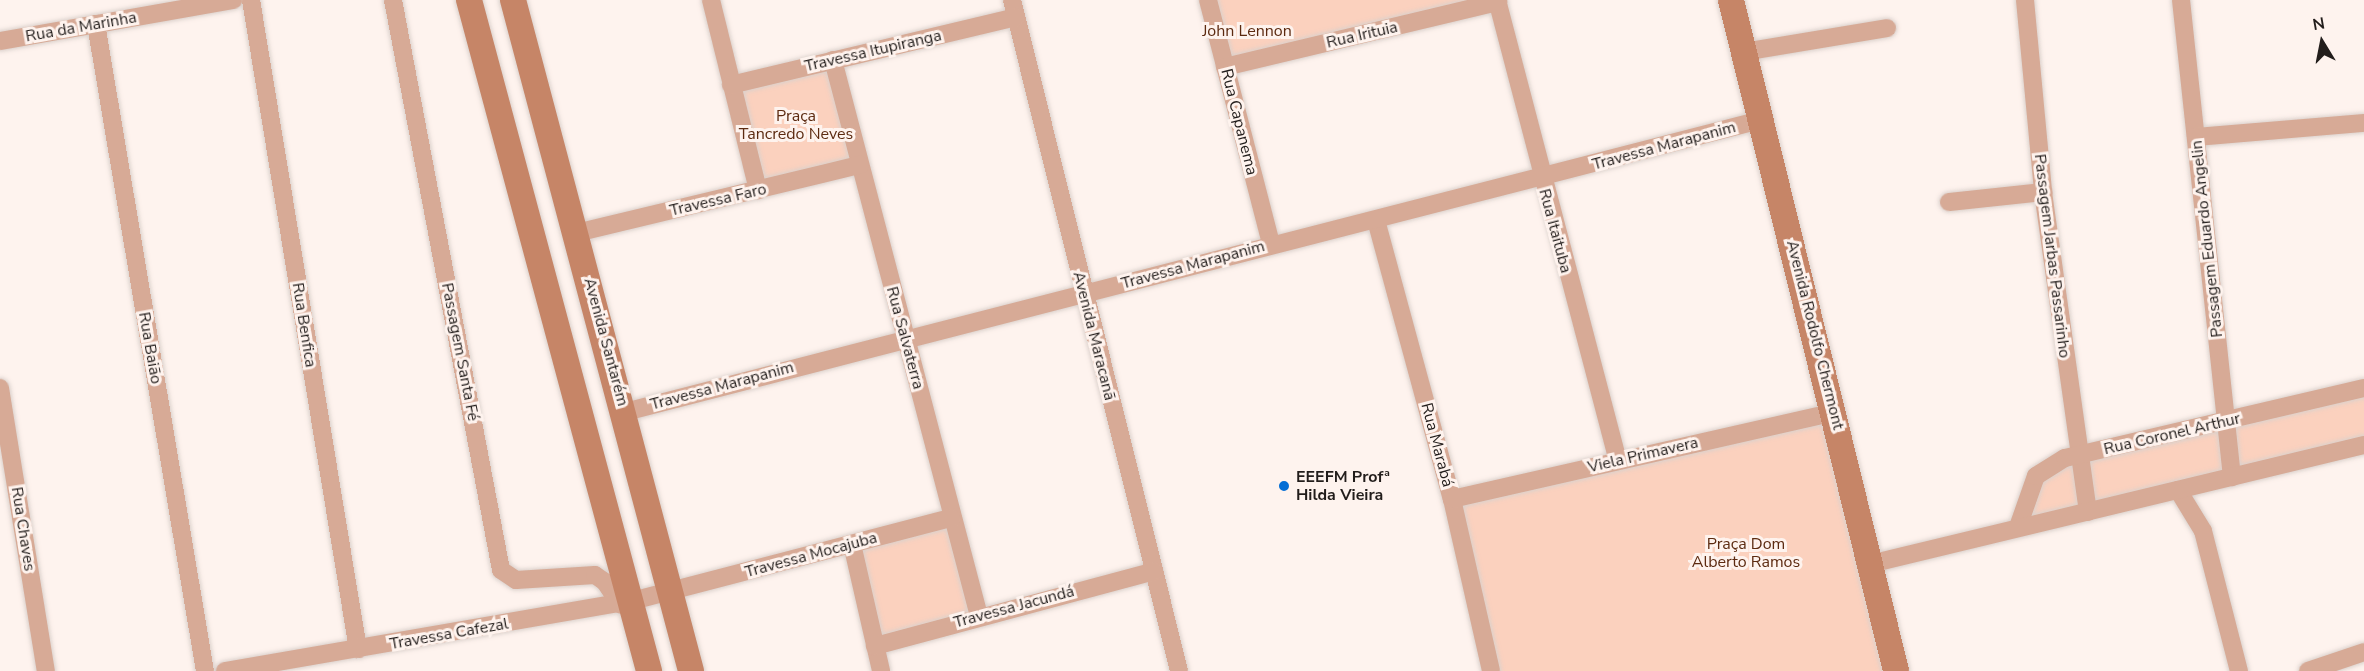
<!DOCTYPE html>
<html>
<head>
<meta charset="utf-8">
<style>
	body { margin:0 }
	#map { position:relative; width:2364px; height:671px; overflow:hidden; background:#fef3ee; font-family:"Nunito Sans",sans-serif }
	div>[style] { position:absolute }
	.green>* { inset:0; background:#fbd1be }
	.roads { filter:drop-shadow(0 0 2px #dbd1cc) drop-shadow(0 0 2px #dbd1cc) }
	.street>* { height:18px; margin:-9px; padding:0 9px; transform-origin:9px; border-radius:9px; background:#d7aa96 }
	.secondary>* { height:26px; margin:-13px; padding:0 13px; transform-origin:13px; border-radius:13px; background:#c68567 }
	.dots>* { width:16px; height:16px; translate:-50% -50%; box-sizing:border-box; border:3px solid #fef3ee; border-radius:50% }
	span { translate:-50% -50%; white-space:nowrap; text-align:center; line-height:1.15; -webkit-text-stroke:6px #fef3ee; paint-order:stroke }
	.street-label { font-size:16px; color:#221d1b }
	.park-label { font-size:16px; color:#5c2a10 }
	.poi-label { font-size:16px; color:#221d1b; font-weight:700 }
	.left { translate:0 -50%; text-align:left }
	.north { position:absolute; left:2292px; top:12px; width:60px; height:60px; -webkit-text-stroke:4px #fef3ee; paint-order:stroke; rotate:350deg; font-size:16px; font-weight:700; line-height:24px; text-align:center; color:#221d1b }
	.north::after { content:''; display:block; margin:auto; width:21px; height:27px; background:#221d1b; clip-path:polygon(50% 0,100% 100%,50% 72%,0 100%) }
</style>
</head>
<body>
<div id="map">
	<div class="green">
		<i style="clip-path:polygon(1208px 0,1497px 0,1225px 67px)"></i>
		<i style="clip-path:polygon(833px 60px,860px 165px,758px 190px,731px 85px)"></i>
		<i style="clip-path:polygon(2364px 388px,2364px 445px,2018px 527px,2036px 476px,2065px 458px)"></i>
		<i style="clip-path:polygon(1834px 412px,1896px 671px,1491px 671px,1452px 499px)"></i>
		<i style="clip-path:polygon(951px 518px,979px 616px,875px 646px,852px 544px)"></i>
	</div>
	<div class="roads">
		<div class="street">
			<i style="left:251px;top:0;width:658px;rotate:80.64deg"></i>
			<i style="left:393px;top:0;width:580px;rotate:79.27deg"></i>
			<i style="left:501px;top:570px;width:18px;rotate:34deg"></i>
			<i style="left:516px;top:580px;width:79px;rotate:-3.6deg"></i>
			<i style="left:595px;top:575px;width:12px;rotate:35deg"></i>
			<i style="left:605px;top:582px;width:27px;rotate:56deg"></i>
			<i style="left:711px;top:0;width:196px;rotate:76.1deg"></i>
			<i style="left:1012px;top:0;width:691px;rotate:76.02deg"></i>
			<i style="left:1208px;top:0;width:252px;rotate:75.5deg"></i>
			<i style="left:1497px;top:0;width:476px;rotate:75.3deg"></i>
			<i style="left:2025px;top:0;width:193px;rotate:84.6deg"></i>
			<i style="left:2043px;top:192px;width:323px;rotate:82deg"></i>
			<i style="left:2181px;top:0;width:480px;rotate:83.9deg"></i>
			<i style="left:96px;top:24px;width:656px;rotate:80.44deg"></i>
			<i style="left:0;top:41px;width:237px;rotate:-10deg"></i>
			<i style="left:1744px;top:52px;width:145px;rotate:-9.5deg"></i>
			<i style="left:833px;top:60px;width:575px;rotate:75.29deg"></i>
			<i style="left:1225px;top:67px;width:281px;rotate:-13.4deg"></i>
			<i style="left:731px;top:85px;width:293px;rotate:-13.4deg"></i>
			<i style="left:2196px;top:137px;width:169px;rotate:-4.8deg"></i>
			<i style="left:1949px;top:202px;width:95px;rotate:-6.1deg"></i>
			<i style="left:1376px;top:220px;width:289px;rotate:74.8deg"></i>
			<i style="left:1452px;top:499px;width:176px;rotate:77.2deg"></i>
			<i style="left:576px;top:233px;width:292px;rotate:-13.5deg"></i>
			<i style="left:0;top:388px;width:287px;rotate:80.8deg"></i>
			<i style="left:625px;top:412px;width:1173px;rotate:-14.42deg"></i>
			<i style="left:2178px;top:490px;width:48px;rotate:58.6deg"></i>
			<i style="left:2203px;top:531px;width:145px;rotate:75.6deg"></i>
			<i style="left:1452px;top:499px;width:392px;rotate:-12.8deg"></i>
			<i style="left:2018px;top:527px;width:54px;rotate:-70.6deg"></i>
			<i style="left:2036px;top:476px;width:34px;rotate:-32deg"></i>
			<i style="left:2065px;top:458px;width:307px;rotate:-13.2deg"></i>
			<i style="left:852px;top:544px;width:130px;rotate:77.1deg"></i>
			<i style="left:1870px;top:564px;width:508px;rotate:-13.54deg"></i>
			<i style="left:875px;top:646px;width:289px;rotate:-15deg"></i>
			<i style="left:225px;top:671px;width:413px;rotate:-9.8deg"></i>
			<i style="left:632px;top:601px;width:330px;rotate:-14.6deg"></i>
			<i style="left:2308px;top:671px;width:59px;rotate:-18.7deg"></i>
		</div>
		<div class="secondary">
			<i style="left:469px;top:0;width:695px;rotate:74.98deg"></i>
			<i style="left:513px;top:0;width:694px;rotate:75.14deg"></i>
			<i style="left:1731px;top:0;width:691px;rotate:76.18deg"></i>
		</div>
	</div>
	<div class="dots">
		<i style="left:1284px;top:486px;background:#026dd5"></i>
	</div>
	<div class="street-label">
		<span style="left:81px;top:27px;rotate:-10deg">Rua da Marinha</span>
		<span style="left:1362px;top:35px;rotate:-13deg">Rua Irituia</span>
		<span style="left:873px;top:51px;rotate:-13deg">Travessa Itupiranga</span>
		<span style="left:1239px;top:122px;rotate:76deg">Rua Capanema</span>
		<span style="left:1664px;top:146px;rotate:-15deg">Travessa Marapanim</span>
		<span style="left:718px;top:200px;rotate:-13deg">Travessa Faro</span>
		<span style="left:1555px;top:231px;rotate:75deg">Rua Itaituba</span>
		<span style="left:2207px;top:239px;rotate:-96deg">Passagem Eduardo Angelin</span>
		<span style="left:2052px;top:256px;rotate:83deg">Passagem Jarbas Passarinho</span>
		<span style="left:1193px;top:265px;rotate:-15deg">Travessa Marapanim</span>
		<span style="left:304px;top:325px;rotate:81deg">Rua Benfica</span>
		<span style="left:1815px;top:335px;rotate:76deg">Avenida Rodolfo Chermont</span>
		<span style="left:1094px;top:336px;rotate:76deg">Avenida Maracanã</span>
		<span style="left:905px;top:338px;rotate:75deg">Rua Salvaterra</span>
		<span style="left:606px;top:342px;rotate:75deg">Avenida Santarém</span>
		<span style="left:150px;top:348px;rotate:80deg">Rua Baião</span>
		<span style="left:460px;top:352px;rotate:79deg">Passagem Santa Fé</span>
		<span style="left:722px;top:386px;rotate:-15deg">Travessa Marapanim</span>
		<span style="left:2172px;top:434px;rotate:-13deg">Rua Coronel Arthur</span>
		<span style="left:1437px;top:445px;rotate:75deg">Rua Marabá</span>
		<span style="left:1643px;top:455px;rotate:-13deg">Viela Primavera</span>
		<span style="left:23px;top:529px;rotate:81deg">Rua Chaves</span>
		<span style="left:811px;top:555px;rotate:-15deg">Travessa Mocajuba</span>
		<span style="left:1014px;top:607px;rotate:-15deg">Travessa Jacundá</span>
		<span style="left:449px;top:634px;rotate:-10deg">Travessa Cafezal</span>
	</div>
	<div class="park-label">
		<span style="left:1247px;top:31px">John Lennon</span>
		<span style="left:796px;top:125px">Praça<br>Tancredo Neves</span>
		<span style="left:1746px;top:553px">Praça Dom<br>Alberto Ramos</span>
	</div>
	<div class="poi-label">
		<span class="left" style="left:1296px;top:486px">EEEFM Profª<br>Hilda Vieira</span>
	</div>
	<div class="north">N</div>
</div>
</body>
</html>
